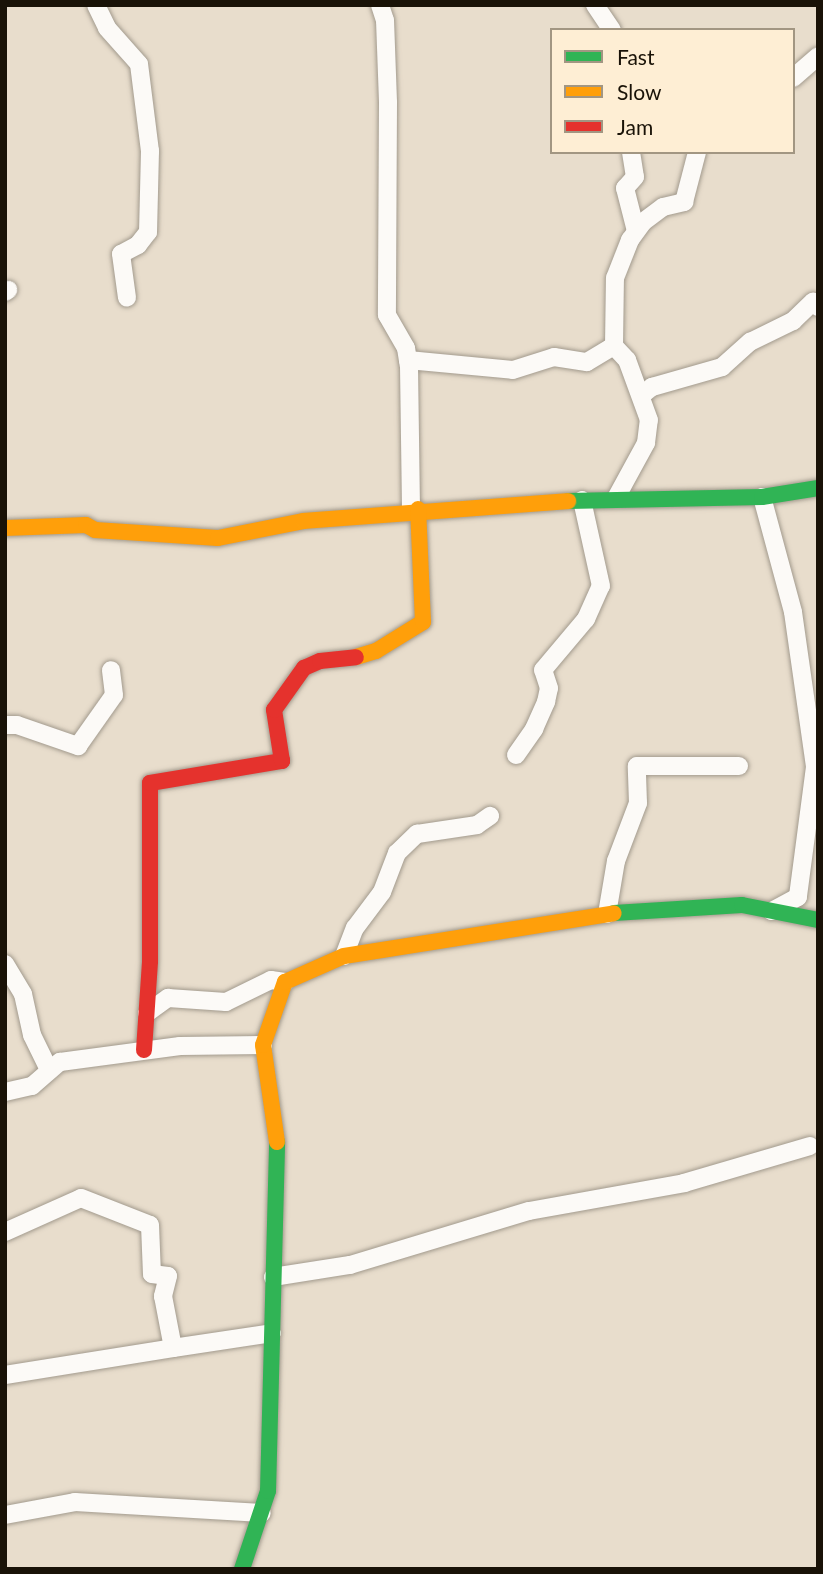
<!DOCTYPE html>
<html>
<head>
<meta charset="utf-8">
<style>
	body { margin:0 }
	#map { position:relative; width:823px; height:1574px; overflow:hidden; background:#e8ddcc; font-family:Lato,sans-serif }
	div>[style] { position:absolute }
	.roads { filter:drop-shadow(0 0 2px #a29a8d) drop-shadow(0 0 2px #a29a8d) }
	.street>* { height:18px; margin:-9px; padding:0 9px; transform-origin:9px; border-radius:9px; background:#fcfaf7 }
	.fast>* { height:16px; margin:-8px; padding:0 8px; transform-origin:8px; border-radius:8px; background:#30b455 }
	.slow>* { height:16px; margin:-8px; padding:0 8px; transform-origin:8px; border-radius:8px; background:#ff9f0a }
	.jam>* { height:16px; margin:-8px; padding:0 8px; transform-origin:8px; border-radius:8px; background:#e5322d }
	span { translate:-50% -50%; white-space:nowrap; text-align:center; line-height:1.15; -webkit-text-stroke:6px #feeed4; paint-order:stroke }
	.frame { position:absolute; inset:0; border:7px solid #191207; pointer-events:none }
	.legend { position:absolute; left:550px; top:28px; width:245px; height:126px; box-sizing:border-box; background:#feeed4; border:2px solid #a29682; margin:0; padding:9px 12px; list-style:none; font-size:21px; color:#191207 }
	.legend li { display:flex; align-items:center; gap:14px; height:35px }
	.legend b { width:35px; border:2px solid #a29682 }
</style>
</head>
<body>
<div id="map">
	<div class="roads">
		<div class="street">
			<i style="left:96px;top:5px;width:25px;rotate:64deg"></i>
			<i style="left:107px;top:28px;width:48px;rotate:48.4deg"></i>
			<i style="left:139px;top:64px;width:88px;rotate:82.8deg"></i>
			<i style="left:150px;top:151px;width:81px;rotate:91.4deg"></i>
			<i style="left:148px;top:232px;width:16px;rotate:128deg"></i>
			<i style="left:138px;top:245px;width:19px;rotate:152deg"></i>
			<i style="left:121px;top:254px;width:44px;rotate:82.2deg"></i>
			<i style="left:380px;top:5px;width:16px;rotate:72deg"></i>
			<i style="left:385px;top:20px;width:83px;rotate:87.9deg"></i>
			<i style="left:388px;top:103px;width:212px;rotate:90.3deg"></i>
			<i style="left:387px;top:315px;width:38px;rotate:60deg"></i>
			<i style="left:406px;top:348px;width:18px;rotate:81deg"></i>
			<i style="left:409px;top:366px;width:144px;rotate:89.2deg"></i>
			<i style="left:595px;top:5px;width:30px;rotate:56deg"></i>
			<i style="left:793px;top:78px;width:33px;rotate:-41deg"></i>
			<i style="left:631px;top:152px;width:25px;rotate:81deg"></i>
			<i style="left:635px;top:177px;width:15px;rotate:132deg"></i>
			<i style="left:625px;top:188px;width:44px;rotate:75.7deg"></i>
			<i style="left:5px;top:292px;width:4px;rotate:-34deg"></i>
			<i style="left:408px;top:360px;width:105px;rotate:5.4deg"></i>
			<i style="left:513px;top:370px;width:43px;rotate:-17.6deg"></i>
			<i style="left:554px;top:357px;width:33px;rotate:9deg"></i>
			<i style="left:587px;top:362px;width:31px;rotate:-31deg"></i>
			<i style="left:642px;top:395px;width:13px;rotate:-39deg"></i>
			<i style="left:652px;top:387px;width:73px;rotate:-15.9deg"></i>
			<i style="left:722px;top:367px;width:38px;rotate:-42deg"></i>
			<i style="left:750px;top:342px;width:48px;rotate:-26deg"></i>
			<i style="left:793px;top:321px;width:28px;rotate:-44deg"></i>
			<i style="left:813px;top:302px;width:7px;rotate:45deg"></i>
			<i style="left:762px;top:497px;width:119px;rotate:74.9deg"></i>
			<i style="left:793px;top:612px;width:157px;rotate:81.9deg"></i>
			<i style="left:815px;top:767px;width:131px;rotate:97.5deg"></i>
			<i style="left:798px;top:897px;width:30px;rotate:152deg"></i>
			<i style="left:616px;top:498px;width:63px;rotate:-61.4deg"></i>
			<i style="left:646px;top:443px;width:23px;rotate:-83deg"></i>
			<i style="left:649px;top:420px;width:64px;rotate:-110.1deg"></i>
			<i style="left:627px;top:360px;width:19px;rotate:-133deg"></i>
			<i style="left:614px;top:346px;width:68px;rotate:-89.2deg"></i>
			<i style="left:615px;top:278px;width:41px;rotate:-68.5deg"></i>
			<i style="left:630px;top:240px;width:22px;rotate:-54deg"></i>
			<i style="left:643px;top:222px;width:25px;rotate:-37deg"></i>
			<i style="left:663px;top:207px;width:22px;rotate:-13deg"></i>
			<i style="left:684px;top:202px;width:52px;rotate:-75.4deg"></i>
			<i style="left:5px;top:725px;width:12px"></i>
			<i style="left:17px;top:725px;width:65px;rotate:19deg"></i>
			<i style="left:78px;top:746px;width:62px;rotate:-54.8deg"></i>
			<i style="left:114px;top:695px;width:25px;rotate:-97deg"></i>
			<i style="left:516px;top:755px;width:32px;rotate:-55deg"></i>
			<i style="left:534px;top:729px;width:30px;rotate:-66deg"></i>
			<i style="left:546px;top:702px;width:14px;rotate:-78deg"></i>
			<i style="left:549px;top:688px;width:19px;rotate:-108deg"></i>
			<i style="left:543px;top:670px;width:67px;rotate:-49.9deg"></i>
			<i style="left:586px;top:619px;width:36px;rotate:-66deg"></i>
			<i style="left:601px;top:586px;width:88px;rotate:-102.5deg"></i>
			<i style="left:607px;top:914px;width:54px;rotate:-80.4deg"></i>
			<i style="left:616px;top:861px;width:62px;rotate:-69.2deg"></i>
			<i style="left:638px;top:803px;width:37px;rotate:-92deg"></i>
			<i style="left:637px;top:766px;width:102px"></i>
			<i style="left:344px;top:956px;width:30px;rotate:-69deg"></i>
			<i style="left:355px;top:928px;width:45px;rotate:-53.1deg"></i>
			<i style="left:382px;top:892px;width:42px;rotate:-69deg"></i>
			<i style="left:397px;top:853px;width:28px;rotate:-44deg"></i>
			<i style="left:417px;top:834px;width:61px;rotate:-8.5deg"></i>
			<i style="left:477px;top:825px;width:16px;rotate:-35deg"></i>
			<i style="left:5px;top:964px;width:35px;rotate:59deg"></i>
			<i style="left:23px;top:994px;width:42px;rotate:77.6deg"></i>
			<i style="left:32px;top:1035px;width:39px;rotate:64deg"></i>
			<i style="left:147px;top:1013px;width:26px;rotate:-36deg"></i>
			<i style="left:168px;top:998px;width:58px;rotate:3.9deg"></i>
			<i style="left:226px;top:1002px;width:50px;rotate:-26.1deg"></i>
			<i style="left:271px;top:980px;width:14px;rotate:8deg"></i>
			<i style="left:5px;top:1092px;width:28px;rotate:-13deg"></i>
			<i style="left:32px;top:1086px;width:37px;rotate:-41deg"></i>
			<i style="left:60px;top:1062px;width:121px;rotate:-7.6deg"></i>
			<i style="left:180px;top:1046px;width:83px;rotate:-0.7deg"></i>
			<i style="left:5px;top:1232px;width:83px;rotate:-24.1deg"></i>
			<i style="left:81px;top:1198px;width:74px;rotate:21.4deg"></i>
			<i style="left:150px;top:1225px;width:49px;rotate:87.7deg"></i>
			<i style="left:152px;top:1274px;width:16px;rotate:7deg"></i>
			<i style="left:168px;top:1276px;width:21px;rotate:104deg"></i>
			<i style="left:163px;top:1296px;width:53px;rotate:79.1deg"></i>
			<i style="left:173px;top:1348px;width:100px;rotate:-8.6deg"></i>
			<i style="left:273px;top:1277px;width:78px;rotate:-8.9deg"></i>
			<i style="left:350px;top:1265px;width:187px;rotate:-16.8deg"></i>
			<i style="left:529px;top:1211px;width:158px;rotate:-10.2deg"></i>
			<i style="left:684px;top:1183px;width:131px;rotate:-16.4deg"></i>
			<i style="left:5px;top:1375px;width:170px;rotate:-9.1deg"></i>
			<i style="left:5px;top:1515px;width:71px;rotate:-10.5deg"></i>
			<i style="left:75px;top:1502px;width:187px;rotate:3.4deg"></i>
		</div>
		<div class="fast">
			<i style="left:568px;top:501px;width:194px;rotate:-1.2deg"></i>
			<i style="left:762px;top:497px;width:57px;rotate:-9.1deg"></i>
			<i style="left:614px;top:913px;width:128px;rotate:-3.6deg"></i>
			<i style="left:742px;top:905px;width:77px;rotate:11.2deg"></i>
			<i style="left:242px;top:1569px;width:82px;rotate:-71.6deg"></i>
			<i style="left:268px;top:1491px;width:349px;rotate:-88.5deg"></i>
		</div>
		<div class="slow">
			<i style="left:5px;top:528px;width:81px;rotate:-2.1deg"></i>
			<i style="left:86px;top:525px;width:10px;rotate:29deg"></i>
			<i style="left:95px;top:530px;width:123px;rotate:3.7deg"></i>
			<i style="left:218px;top:538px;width:88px;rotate:-11.2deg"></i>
			<i style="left:304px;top:521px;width:265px;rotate:-4.3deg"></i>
			<i style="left:356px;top:657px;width:21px;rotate:-17deg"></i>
			<i style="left:376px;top:651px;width:55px;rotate:-31.7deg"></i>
			<i style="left:423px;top:622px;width:113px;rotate:-92.5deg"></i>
			<i style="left:277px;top:1142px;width:98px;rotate:-98.2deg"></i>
			<i style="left:263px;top:1045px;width:67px;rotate:-70.8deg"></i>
			<i style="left:285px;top:982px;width:64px;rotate:-23.8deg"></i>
			<i style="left:344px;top:956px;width:273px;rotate:-9deg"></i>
		</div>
		<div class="jam">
			<i style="left:144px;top:1050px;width:89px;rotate:-86.1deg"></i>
			<i style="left:150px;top:961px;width:178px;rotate:-90deg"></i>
			<i style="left:150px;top:783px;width:134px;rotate:-9.5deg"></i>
			<i style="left:282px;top:761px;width:52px;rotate:-98.9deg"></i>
			<i style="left:274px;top:710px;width:52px;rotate:-54.5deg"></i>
			<i style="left:304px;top:668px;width:17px;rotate:-24deg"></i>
			<i style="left:320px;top:661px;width:36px;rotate:-6deg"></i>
		</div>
	</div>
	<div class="frame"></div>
	<ul class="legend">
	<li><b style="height:9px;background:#30b455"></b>Fast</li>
	<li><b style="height:9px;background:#ff9f0a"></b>Slow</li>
	<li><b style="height:9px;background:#e5322d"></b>Jam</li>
	</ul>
</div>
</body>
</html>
